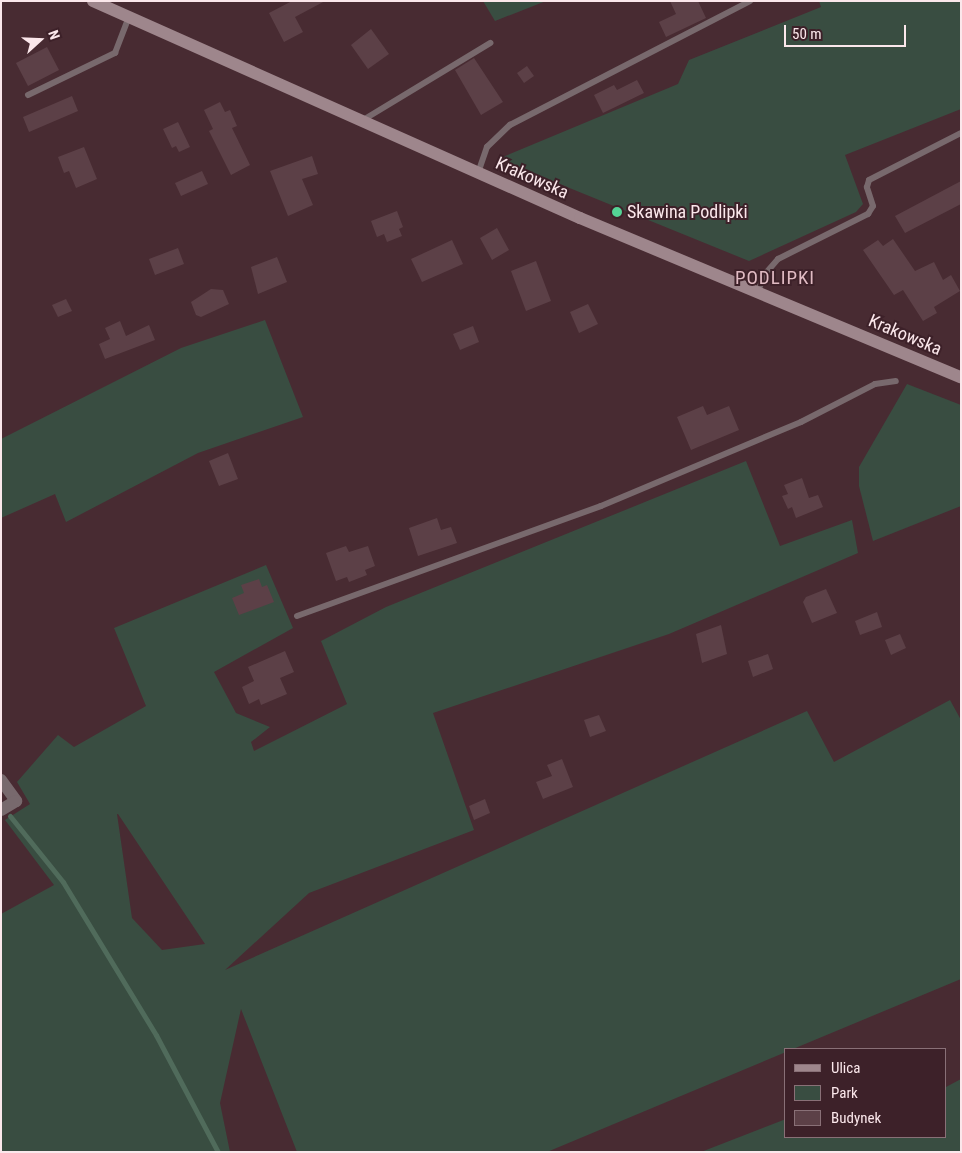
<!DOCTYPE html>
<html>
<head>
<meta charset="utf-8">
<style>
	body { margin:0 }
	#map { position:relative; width:962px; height:1153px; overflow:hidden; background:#482b32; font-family:"Roboto Condensed",sans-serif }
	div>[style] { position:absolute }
	.green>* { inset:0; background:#394d41 }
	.stream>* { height:5px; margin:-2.5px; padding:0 2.5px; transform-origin:2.5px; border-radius:2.5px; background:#506b5b }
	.building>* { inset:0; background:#5c4047 }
	.lane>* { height:6px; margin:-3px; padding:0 3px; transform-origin:3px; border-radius:3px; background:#78696d }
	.street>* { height:12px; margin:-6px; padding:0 6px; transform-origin:6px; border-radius:6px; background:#78696d }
	.secondary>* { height:12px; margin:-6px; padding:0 6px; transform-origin:6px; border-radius:6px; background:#9e868c }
	.dots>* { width:14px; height:14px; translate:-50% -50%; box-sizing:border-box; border:2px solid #3d2129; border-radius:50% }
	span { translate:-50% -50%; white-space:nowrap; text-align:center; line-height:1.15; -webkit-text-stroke:4px #3d2129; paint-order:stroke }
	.street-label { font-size:18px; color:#fbe7eb }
	.poi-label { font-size:18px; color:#fbe7eb }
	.left { translate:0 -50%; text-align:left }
	.neighbourhood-label { font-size:19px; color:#e0bbc3; letter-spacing:1px }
	.frame { position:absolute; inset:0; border:2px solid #fbe7eb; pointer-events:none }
	.legend { position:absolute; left:784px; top:1048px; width:162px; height:90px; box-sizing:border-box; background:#3d2129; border:1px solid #897077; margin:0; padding:6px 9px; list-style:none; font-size:15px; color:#fbe7eb }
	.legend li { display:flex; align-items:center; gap:10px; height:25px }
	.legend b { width:25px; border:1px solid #897077 }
	.north { position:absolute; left:15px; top:15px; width:50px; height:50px; -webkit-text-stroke:4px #3d2129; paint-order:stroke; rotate:70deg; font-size:14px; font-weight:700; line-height:20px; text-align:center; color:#fbe7eb }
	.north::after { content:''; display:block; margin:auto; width:18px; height:22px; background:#fbe7eb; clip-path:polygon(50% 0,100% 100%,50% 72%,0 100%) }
	.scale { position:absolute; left:784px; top:25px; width:122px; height:22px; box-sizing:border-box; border:2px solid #fbe7eb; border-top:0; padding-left:6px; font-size:15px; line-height:18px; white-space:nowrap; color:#fbe7eb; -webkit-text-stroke:4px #3d2129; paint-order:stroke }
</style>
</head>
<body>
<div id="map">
	<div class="green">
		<i style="clip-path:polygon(483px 1px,546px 1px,495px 21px)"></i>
		<i style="clip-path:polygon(819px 1px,961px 1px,961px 109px,845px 155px,863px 204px,856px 212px,749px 261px,498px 159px,678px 84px,689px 60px,821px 7px)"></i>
		<i style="clip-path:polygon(265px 320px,303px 417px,198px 453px,66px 522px,55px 494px,1px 518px,1px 439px,181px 348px)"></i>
		<i style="clip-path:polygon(907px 384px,961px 405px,961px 506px,873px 541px,859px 486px,859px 467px)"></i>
		<i style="clip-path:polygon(evenodd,746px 461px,780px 546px,852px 520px,858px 553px,669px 634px,433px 713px,474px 830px,309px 893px,225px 970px,807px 711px,834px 762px,950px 700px,961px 720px,961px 979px,793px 1049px,786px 1049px,786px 1052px,547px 1152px,297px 1152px,241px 1009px,220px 1103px,230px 1152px,1px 1152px,1px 914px,54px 885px,5px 820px,30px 804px,17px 782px,58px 735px,74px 747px,146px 706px,114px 628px,266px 565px,293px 628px,214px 672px,236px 713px,270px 727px,251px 742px,254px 751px,347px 704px,321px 641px,386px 607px,746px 461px,117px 814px,118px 814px,205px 944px,162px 950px,132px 918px,117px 814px)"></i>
		<i style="clip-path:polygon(961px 1079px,960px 1152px,701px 1152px,786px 1119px,786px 1137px,946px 1137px,946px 1087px)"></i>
	</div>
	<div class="stream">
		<i style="left:10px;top:816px;width:85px;rotate:51.2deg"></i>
		<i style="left:63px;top:882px;width:179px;rotate:58.7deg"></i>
		<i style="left:156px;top:1035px;width:132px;rotate:62.1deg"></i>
	</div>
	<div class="building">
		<i style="clip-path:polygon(292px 1px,325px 1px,295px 17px,303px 32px,284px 42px,269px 13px)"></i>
		<i style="clip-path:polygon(670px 1px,698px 1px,706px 18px,666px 37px,659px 22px,676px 14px)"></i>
		<i style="clip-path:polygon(371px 29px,389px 54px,368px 69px,351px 45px)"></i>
		<i style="clip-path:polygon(47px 47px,59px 70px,28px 86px,16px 63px)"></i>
		<i style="clip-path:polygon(474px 58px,503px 102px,481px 115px,455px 70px)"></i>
		<i style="clip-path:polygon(527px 66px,534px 76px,524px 83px,517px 73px)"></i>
		<i style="clip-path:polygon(637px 80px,644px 93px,603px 113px,594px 95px,614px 85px,617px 90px)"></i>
		<i style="clip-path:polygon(72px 96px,78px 111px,29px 132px,23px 117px)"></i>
		<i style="clip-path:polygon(220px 102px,225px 112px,230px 110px,237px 126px,232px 128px,250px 165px,231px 175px,209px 131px,213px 129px,204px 110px)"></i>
		<i style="clip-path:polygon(178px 122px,190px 147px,179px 152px,176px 146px,172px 148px,163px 129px)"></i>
		<i style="clip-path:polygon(84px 147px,97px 179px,76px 188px,69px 171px,64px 173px,58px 157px)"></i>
		<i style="clip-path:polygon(312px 156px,318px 174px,302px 179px,313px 205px,288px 216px,270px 171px)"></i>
		<i style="clip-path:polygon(202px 171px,208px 184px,181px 196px,175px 183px)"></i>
		<i style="clip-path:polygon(961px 181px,961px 204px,905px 233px,895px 216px)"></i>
		<i style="clip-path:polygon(397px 211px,403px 227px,399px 229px,402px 236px,387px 242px,384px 234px,377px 237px,371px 221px)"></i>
		<i style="clip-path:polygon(497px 228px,509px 250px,492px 260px,480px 238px)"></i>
		<i style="clip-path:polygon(893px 239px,915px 271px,934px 262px,943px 280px,951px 275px,960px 291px,934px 307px,937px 313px,923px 321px,903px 290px,894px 295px,863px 250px,878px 240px,883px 246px)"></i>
		<i style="clip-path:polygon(452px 240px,463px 264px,422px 282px,411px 259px)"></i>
		<i style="clip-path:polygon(178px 248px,184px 264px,155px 275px,149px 259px)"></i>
		<i style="clip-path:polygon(277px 257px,287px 282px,258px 294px,251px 267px)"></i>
		<i style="clip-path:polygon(536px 261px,551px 301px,526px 311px,511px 271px)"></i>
		<i style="clip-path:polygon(211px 289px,223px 290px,229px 304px,201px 317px,196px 315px,191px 302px)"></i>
		<i style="clip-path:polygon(66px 299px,72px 311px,58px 317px,52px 305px)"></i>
		<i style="clip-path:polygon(588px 304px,598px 324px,579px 333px,570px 312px)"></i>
		<i style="clip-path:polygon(120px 321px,126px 336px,149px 325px,155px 340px,105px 359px,99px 344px,110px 339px,105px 328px)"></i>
		<i style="clip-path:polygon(473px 326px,479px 342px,460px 350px,453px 334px)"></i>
		<i style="clip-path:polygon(703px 406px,707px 415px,729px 406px,739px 430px,691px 450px,677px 417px)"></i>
		<i style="clip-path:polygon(228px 453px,238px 479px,219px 486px,209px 461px)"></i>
		<i style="clip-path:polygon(802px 478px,809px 498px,818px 495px,823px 507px,796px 518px,792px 507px,788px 509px,782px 496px,788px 494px,784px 485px)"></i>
		<i style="clip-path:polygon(437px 518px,441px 530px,451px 527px,457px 543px,418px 556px,409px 528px)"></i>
		<i style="clip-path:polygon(346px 546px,349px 552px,368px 546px,375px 566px,365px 570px,367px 575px,349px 582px,347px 577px,336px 581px,326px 553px)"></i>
		<i style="clip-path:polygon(259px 579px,262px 587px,267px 585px,274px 602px,239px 615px,232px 598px,244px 593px,241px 585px)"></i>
		<i style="clip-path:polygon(826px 589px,837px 613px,812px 623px,803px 602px,806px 597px)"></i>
		<i style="clip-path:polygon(877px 612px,882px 627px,860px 635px,855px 621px)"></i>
		<i style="clip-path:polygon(721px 625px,727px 654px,702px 663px,696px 634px)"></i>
		<i style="clip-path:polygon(900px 634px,906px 648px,891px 655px,885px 640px)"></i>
		<i style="clip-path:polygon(285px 651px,294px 672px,280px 678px,287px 694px,261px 705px,259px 699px,249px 704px,242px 687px,254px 681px,248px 667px)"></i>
		<i style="clip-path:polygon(768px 654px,773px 669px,753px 677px,748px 661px)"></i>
		<i style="clip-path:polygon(599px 715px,606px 731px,590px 737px,584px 720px)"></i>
		<i style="clip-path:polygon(562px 759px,573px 787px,543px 799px,536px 782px,552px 776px,547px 765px)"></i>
		<i style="clip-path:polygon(485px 799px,490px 813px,474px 820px,469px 806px)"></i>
	</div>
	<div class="lane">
		<i style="left:28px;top:95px;width:97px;rotate:-25.8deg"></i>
		<i style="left:115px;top:53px;width:39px;rotate:-69deg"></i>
		<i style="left:363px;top:120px;width:149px;rotate:-31.2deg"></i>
		<i style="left:478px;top:173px;width:28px;rotate:-71deg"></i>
		<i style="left:487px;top:147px;width:32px;rotate:-44deg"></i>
		<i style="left:510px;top:125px;width:270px;rotate:-27.3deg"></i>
		<i style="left:757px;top:293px;width:21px;rotate:-67deg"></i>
		<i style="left:765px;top:274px;width:20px;rotate:-49deg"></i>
		<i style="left:778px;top:259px;width:101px;rotate:-26.6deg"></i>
		<i style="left:868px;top:214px;width:9px;rotate:-58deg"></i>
		<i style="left:873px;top:206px;width:20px;rotate:-108deg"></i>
		<i style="left:867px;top:187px;width:7px;rotate:-74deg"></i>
		<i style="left:869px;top:180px;width:103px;rotate:-27.1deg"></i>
		<i style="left:297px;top:616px;width:323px;rotate:-19.9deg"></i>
		<i style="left:601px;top:506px;width:217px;rotate:-22.8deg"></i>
		<i style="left:801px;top:422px;width:83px;rotate:-27.2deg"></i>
		<i style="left:875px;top:384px;width:21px;rotate:-8deg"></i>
	</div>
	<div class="street">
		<i style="left:1px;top:780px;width:26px;rotate:54deg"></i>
		<i style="left:16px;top:801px;width:17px;rotate:149deg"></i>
	</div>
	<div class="secondary">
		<i style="left:93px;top:1px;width:533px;rotate:24.02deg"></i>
		<i style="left:580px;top:218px;width:413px;rotate:22.7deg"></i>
	</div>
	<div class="dots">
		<i style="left:617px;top:212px;background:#54d395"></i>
	</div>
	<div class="street-label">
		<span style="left:532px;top:178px;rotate:24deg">Krakowska</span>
		<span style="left:905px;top:335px;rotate:23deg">Krakowska</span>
	</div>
	<div class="poi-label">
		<span class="left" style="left:627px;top:212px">Skawina Podlipki</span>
	</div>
	<div class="neighbourhood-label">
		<span style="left:775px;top:278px">PODLIPKI</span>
	</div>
	<div class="frame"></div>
	<ul class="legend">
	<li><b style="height:6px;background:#9e868c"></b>Ulica</li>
	<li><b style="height:14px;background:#394d41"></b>Park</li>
	<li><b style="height:14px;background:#5c4047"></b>Budynek</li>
	</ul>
	<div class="north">N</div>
	<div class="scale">50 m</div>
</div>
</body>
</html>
